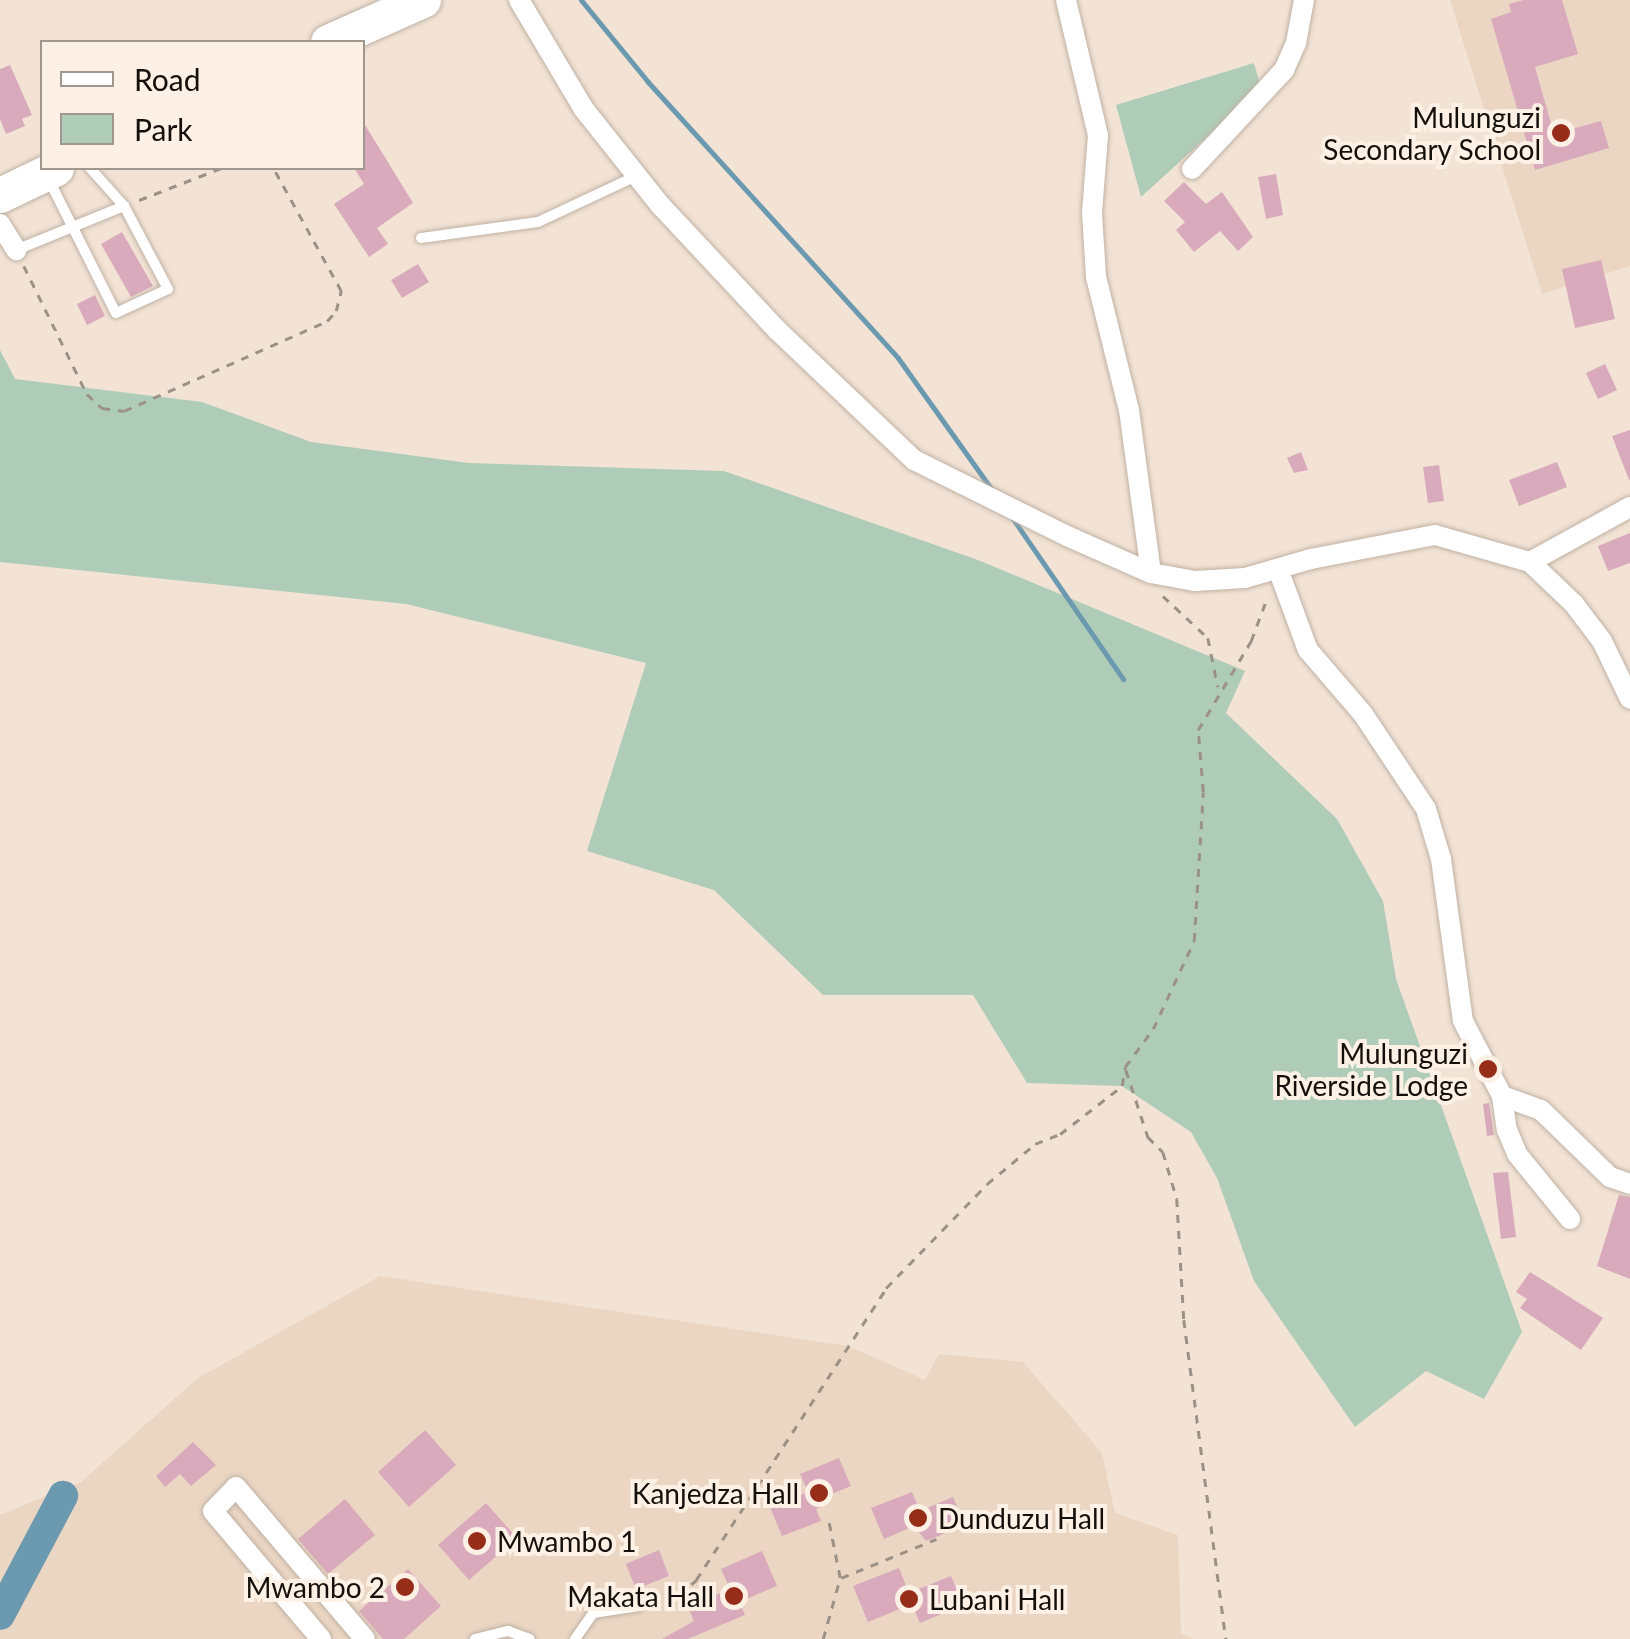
<!DOCTYPE html>
<html>
<head>
<meta charset="utf-8">
<style>
	body { margin:0 }
	#map { position:relative; width:1630px; height:1639px; overflow:hidden; background:#f2e3d5; font-family:Lato,sans-serif }
	div>[style] { position:absolute }
	.built>* { inset:0; background:#ebd6c3 }
	.green>* { inset:0; background:#afccb8 }
	.stream>* { height:5px; margin:-2.5px; padding:0 2.5px; transform-origin:2.5px; border-radius:2.5px; background:#6b99af }
	.river>* { height:30px; margin:-15px; padding:0 15px; transform-origin:15px; border-radius:15px; background:#6b99af }
	.building>* { inset:0; background:#d9aabb }
	.path>* { height:2.5px; margin-top:-1.25px; transform-origin:0; background:repeating-linear-gradient(90deg,#9c9186 0 8px,transparent 0 16px) }
	.roads { filter:drop-shadow(0 0 2px #c0b1a4) drop-shadow(0 0 2px #c0b1a4) }
	.lane>* { height:10px; margin:-5px; padding:0 5px; transform-origin:5px; border-radius:5px; background:#fff }
	.street>* { height:20px; margin:-10px; padding:0 10px; transform-origin:10px; border-radius:10px; background:#fff }
	.highway>* { height:35px; margin:-17.5px; padding:0 17.5px; transform-origin:17.5px; border-radius:17.5px; background:#fff }
	.dots>* { width:28px; height:28px; translate:-50% -50%; box-sizing:border-box; border:5px solid #fdf1e6; border-radius:50% }
	span { translate:-50% -50%; white-space:nowrap; text-align:center; line-height:1.15; -webkit-text-stroke:8px #fdf1e6; paint-order:stroke }
	.poi-label { font-size:28px; color:#140f0a }
	.right { translate:-100% -50%; text-align:right }
	.left { translate:0 -50%; text-align:left }
	.legend { position:absolute; left:40px; top:40px; width:325px; height:130px; box-sizing:border-box; background:#fdf1e6; border:2px solid #a0978e; margin:0; padding:12px 18px; list-style:none; font-size:30px; color:#140f0a }
	.legend li { display:flex; align-items:center; gap:20px; height:50px }
	.legend b { width:50px; border:2px solid #a0978e }
</style>
</head>
<body>
<div id="map">
	<div class="built">
		<i style="clip-path:polygon(1450px 0,1630px 0,1630px 266px,1542px 294px)"></i>
		<i style="clip-path:polygon(380px 1276px,848px 1346px,925px 1380px,939px 1354px,1023px 1362px,1102px 1453px,1115px 1513px,1178px 1535px,1181px 1633px,1193px 1639px,0 1639px,0 1515px,81px 1482px,198px 1378px)"></i>
	</div>
	<div class="green">
		<i style="clip-path:polygon(1254px 63px,1261px 88px,1141px 197px,1116px 105px)"></i>
		<i style="clip-path:polygon(0 350px,15px 379px,202px 402px,311px 442px,469px 463px,724px 471px,978px 560px,1245px 671px,1226px 713px,1337px 819px,1383px 901px,1396px 979px,1522px 1332px,1484px 1399px,1426px 1371px,1355px 1427px,1254px 1281px,1217px 1178px,1191px 1132px,1122px 1086px,1027px 1083px,973px 995px,823px 995px,714px 890px,587px 851px,646px 663px,406px 604px,0 562px)"></i>
	</div>
	<div class="stream">
		<i style="left:581px;top:0;width:106px;rotate:50.7deg"></i>
		<i style="left:648px;top:82px;width:372px;rotate:47.8deg"></i>
		<i style="left:898px;top:358px;width:163px;rotate:54.5deg"></i>
		<i style="left:1011px;top:516px;width:198px;rotate:55.5deg"></i>
	</div>
	<div class="river">
		<i style="left:0;top:1615px;width:135px;rotate:-62.1deg"></i>
	</div>
	<div class="building">
		<i style="clip-path:polygon(1524px 0,1562px 0,1578px 54px,1535px 67px,1554px 134px,1601px 121px,1609px 148px,1535px 170px,1491px 19px,1511px 12px,1509px 4px)"></i>
		<i style="clip-path:polygon(10px 65px,32px 115px,22px 119px,25px 126px,6px 134px,0 119px,0 69px)"></i>
		<i style="clip-path:polygon(362px 120px,413px 203px,377px 228px,388px 244px,369px 257px,334px 204px,364px 184px,354px 168px,362px 168px)"></i>
		<i style="clip-path:polygon(1276px 174px,1283px 215px,1266px 219px,1258px 177px)"></i>
		<i style="clip-path:polygon(1184px 182px,1206px 204px,1222px 192px,1253px 237px,1238px 251px,1220px 231px,1194px 252px,1176px 230px,1185px 222px,1164px 201px)"></i>
		<i style="clip-path:polygon(122px 232px,153px 286px,131px 297px,101px 244px)"></i>
		<i style="clip-path:polygon(1601px 260px,1615px 319px,1575px 328px,1562px 269px)"></i>
		<i style="clip-path:polygon(418px 264px,429px 282px,402px 298px,391px 280px)"></i>
		<i style="clip-path:polygon(95px 295px,105px 316px,87px 325px,77px 304px)"></i>
		<i style="clip-path:polygon(1605px 364px,1617px 390px,1598px 399px,1586px 373px)"></i>
		<i style="clip-path:polygon(1630px 430px,1630px 479px,1629px 480px,1612px 436px)"></i>
		<i style="clip-path:polygon(1301px 452px,1308px 470px,1294px 473px,1287px 458px)"></i>
		<i style="clip-path:polygon(1557px 462px,1567px 487px,1519px 506px,1509px 480px)"></i>
		<i style="clip-path:polygon(1439px 465px,1444px 501px,1428px 503px,1423px 467px)"></i>
		<i style="clip-path:polygon(1630px 533px,1630px 563px,1608px 571px,1598px 546px)"></i>
		<i style="clip-path:polygon(1489px 1103px,1494px 1135px,1487px 1136px,1483px 1104px)"></i>
		<i style="clip-path:polygon(1508px 1172px,1516px 1237px,1501px 1239px,1493px 1173px)"></i>
		<i style="clip-path:polygon(1619px 1195px,1630px 1197px,1630px 1279px,1597px 1266px)"></i>
		<i style="clip-path:polygon(1530px 1272px,1603px 1318px,1581px 1350px,1520px 1308px,1527px 1299px,1516px 1292px)"></i>
		<i style="clip-path:polygon(425px 1430px,456px 1465px,409px 1507px,378px 1472px)"></i>
		<i style="clip-path:polygon(193px 1442px,216px 1465px,191px 1486px,180px 1474px,165px 1487px,156px 1476px)"></i>
		<i style="clip-path:polygon(839px 1458px,851px 1486px,822px 1498px,825px 1505px,816px 1509px,821px 1521px,782px 1536px,770px 1507px,808px 1492px,800px 1474px)"></i>
		<i style="clip-path:polygon(912px 1492px,920px 1511px,953px 1497px,965px 1525px,926px 1541px,914px 1526px,884px 1539px,871px 1508px)"></i>
		<i style="clip-path:polygon(345px 1499px,375px 1535px,328px 1574px,298px 1539px)"></i>
		<i style="clip-path:polygon(486px 1503px,517px 1538px,469px 1580px,438px 1545px)"></i>
		<i style="clip-path:polygon(659px 1550px,669px 1576px,636px 1589px,626px 1564px)"></i>
		<i style="clip-path:polygon(762px 1551px,777px 1586px,739px 1602px,745px 1615px,688px 1639px,662px 1639px,694px 1621px,688px 1607px,730px 1589px,721px 1569px)"></i>
		<i style="clip-path:polygon(899px 1568px,909px 1593px,951px 1576px,963px 1605px,920px 1623px,912px 1604px,868px 1622px,853px 1586px)"></i>
		<i style="clip-path:polygon(408px 1569px,441px 1606px,404px 1639px,383px 1639px,359px 1611px)"></i>
	</div>
	<div class="path">
		<i style="left:139px;top:200px;width:88px;rotate:-21.3deg"></i>
		<i style="left:24px;top:266px;width:143px;rotate:63.8deg"></i>
		<i style="left:87px;top:394px;width:21px;rotate:43deg"></i>
		<i style="left:102px;top:408px;width:22px;rotate:8deg"></i>
		<i style="left:124px;top:411px;width:222px;rotate:-23.9deg"></i>
		<i style="left:327px;top:321px;width:13px;rotate:-48deg"></i>
		<i style="left:336px;top:311px;width:21px;rotate:-76deg"></i>
		<i style="left:341px;top:291px;width:141px;rotate:-118.9deg"></i>
		<i style="left:1163px;top:596px;width:62px;rotate:43deg"></i>
		<i style="left:1208px;top:638px;width:50px;rotate:78.5deg"></i>
		<i style="left:1126px;top:1070px;width:71px;rotate:71.8deg"></i>
		<i style="left:1148px;top:1137px;width:21px;rotate:45deg"></i>
		<i style="left:1163px;top:1152px;width:49px;rotate:73.4deg"></i>
		<i style="left:1177px;top:1199px;width:121px;rotate:86.7deg"></i>
		<i style="left:1184px;top:1320px;width:322px;rotate:82.5deg"></i>
		<i style="left:841px;top:1578px;width:103px;rotate:-22.3deg"></i>
		<i style="left:652px;top:1602px;width:28px;rotate:-15deg"></i>
		<i style="left:679px;top:1595px;width:23px;rotate:-41deg"></i>
		<i style="left:696px;top:1580px;width:348px;rotate:-56.9deg"></i>
		<i style="left:886px;top:1288px;width:145px;rotate:-45.8deg"></i>
		<i style="left:987px;top:1184px;width:62px;rotate:-39.8deg"></i>
		<i style="left:1035px;top:1144px;width:27px;rotate:-22deg"></i>
		<i style="left:1060px;top:1134px;width:78px;rotate:-37.7deg"></i>
		<i style="left:1122px;top:1086px;width:19px;rotate:-81deg"></i>
		<i style="left:1125px;top:1067px;width:47px;rotate:-53.6deg"></i>
		<i style="left:1153px;top:1029px;width:97px;rotate:-65deg"></i>
		<i style="left:1194px;top:941px;width:149px;rotate:-86.5deg"></i>
		<i style="left:1203px;top:792px;width:62px;rotate:-94.6deg"></i>
		<i style="left:1198px;top:730px;width:104px;rotate:-59.2deg"></i>
		<i style="left:1251px;top:641px;width:46px;rotate:-69.6deg"></i>
		<i style="left:823px;top:1639px;width:63px;rotate:-74.4deg"></i>
		<i style="left:840px;top:1578px;width:61px;rotate:-101.3deg"></i>
	</div>
	<div class="roads">
		<div class="lane">
			<i style="left:48px;top:178px;width:151px;rotate:63.3deg"></i>
			<i style="left:116px;top:313px;width:57px;rotate:-24.8deg"></i>
			<i style="left:168px;top:289px;width:94px;rotate:-117.9deg"></i>
			<i style="left:124px;top:206px;width:51px;rotate:-131.8deg"></i>
			<i style="left:421px;top:238px;width:118px;rotate:-7.8deg"></i>
			<i style="left:538px;top:222px;width:108px;rotate:-25.1deg"></i>
			<i style="left:16px;top:250px;width:117px;rotate:-22.2deg"></i>
			<i style="left:475px;top:1639px;width:34px;rotate:-14deg"></i>
			<i style="left:508px;top:1631px;width:23px;rotate:20deg"></i>
			<i style="left:575px;top:1639px;width:32px;rotate:-55deg"></i>
			<i style="left:593px;top:1613px;width:46px;rotate:-8.8deg"></i>
		</div>
		<div class="street">
			<i style="left:519px;top:0;width:126px;rotate:59.3deg"></i>
			<i style="left:583px;top:108px;width:125px;rotate:51.5deg"></i>
			<i style="left:661px;top:206px;width:171px;rotate:46.9deg"></i>
			<i style="left:778px;top:331px;width:187px;rotate:43.5deg"></i>
			<i style="left:914px;top:460px;width:171px;rotate:26.4deg"></i>
			<i style="left:1067px;top:536px;width:92px;rotate:23.8deg"></i>
			<i style="left:1151px;top:573px;width:45px;rotate:10.3deg"></i>
			<i style="left:1195px;top:581px;width:50px;rotate:-3.4deg"></i>
			<i style="left:1245px;top:578px;width:69px;rotate:-16.1deg"></i>
			<i style="left:1311px;top:559px;width:126px;rotate:-11deg"></i>
			<i style="left:1435px;top:535px;width:99px;rotate:15.9deg"></i>
			<i style="left:1530px;top:562px;width:61px;rotate:43.7deg"></i>
			<i style="left:1574px;top:604px;width:46px;rotate:52.9deg"></i>
			<i style="left:1602px;top:641px;width:64px;rotate:64.2deg"></i>
			<i style="left:1066px;top:0;width:139px;rotate:76.7deg"></i>
			<i style="left:1098px;top:135px;width:78px;rotate:94.4deg"></i>
			<i style="left:1092px;top:213px;width:64px;rotate:86.4deg"></i>
			<i style="left:1096px;top:277px;width:137px;rotate:76.1deg"></i>
			<i style="left:1129px;top:410px;width:164px;rotate:82.3deg"></i>
			<i style="left:1192px;top:169px;width:135px;rotate:-47.1deg"></i>
			<i style="left:1284px;top:70px;width:30px;rotate:-66deg"></i>
			<i style="left:1296px;top:43px;width:44px;rotate:-79.5deg"></i>
			<i style="left:0;top:224px;width:31px;rotate:58deg"></i>
			<i style="left:1530px;top:562px;width:114px;rotate:-28.8deg"></i>
			<i style="left:1278px;top:569px;width:86px;rotate:69.7deg"></i>
			<i style="left:1308px;top:650px;width:84px;rotate:49.3deg"></i>
			<i style="left:1363px;top:714px;width:114px;rotate:56.4deg"></i>
			<i style="left:1426px;top:809px;width:52px;rotate:73.3deg"></i>
			<i style="left:1441px;top:859px;width:163px;rotate:82.3deg"></i>
			<i style="left:1463px;top:1021px;width:85px;rotate:62.5deg"></i>
			<i style="left:1502px;top:1096px;width:41px;rotate:19.7deg"></i>
			<i style="left:1541px;top:1110px;width:96px;rotate:44.2deg"></i>
			<i style="left:1610px;top:1177px;width:21px;rotate:19deg"></i>
			<i style="left:1502px;top:1096px;width:34px;rotate:82deg"></i>
			<i style="left:1507px;top:1130px;width:26px;rotate:67deg"></i>
			<i style="left:1517px;top:1154px;width:84px;rotate:50.8deg"></i>
			<i style="left:321px;top:1639px;width:167px;rotate:-130.2deg"></i>
			<i style="left:213px;top:1511px;width:33px;rotate:-46deg"></i>
			<i style="left:236px;top:1487px;width:199px;rotate:49.7deg"></i>
		</div>
		<div class="highway">
			<i style="left:328px;top:42px;width:104px;rotate:-23.9deg"></i>
			<i style="left:0;top:195px;width:62px;rotate:-25.7deg"></i>
		</div>
	</div>
	<div class="dots">
		<i style="left:1561px;top:133px;background:#962d19"></i>
		<i style="left:1488px;top:1069px;background:#962d19"></i>
		<i style="left:819px;top:1493px;background:#962d19"></i>
		<i style="left:918px;top:1518px;background:#962d19"></i>
		<i style="left:477px;top:1541px;background:#962d19"></i>
		<i style="left:405px;top:1587px;background:#962d19"></i>
		<i style="left:734px;top:1596px;background:#962d19"></i>
		<i style="left:909px;top:1599px;background:#962d19"></i>
	</div>
	<div class="poi-label">
		<span class="right" style="left:1541px;top:133px">Mulunguzi<br>Secondary School</span>
		<span class="right" style="left:1468px;top:1069px">Mulunguzi<br>Riverside Lodge</span>
		<span class="right" style="left:799px;top:1493px">Kanjedza Hall</span>
		<span class="left" style="left:938px;top:1518px">Dunduzu Hall</span>
		<span class="left" style="left:497px;top:1541px">Mwambo 1</span>
		<span class="right" style="left:385px;top:1587px">Mwambo 2</span>
		<span class="right" style="left:714px;top:1596px">Makata Hall</span>
		<span class="left" style="left:929px;top:1599px">Lubani Hall</span>
	</div>
	<ul class="legend">
	<li><b style="height:12px;background:#fff"></b>Road</li>
	<li><b style="height:28px;background:#afccb8"></b>Park</li>
	</ul>
</div>
</body>
</html>
